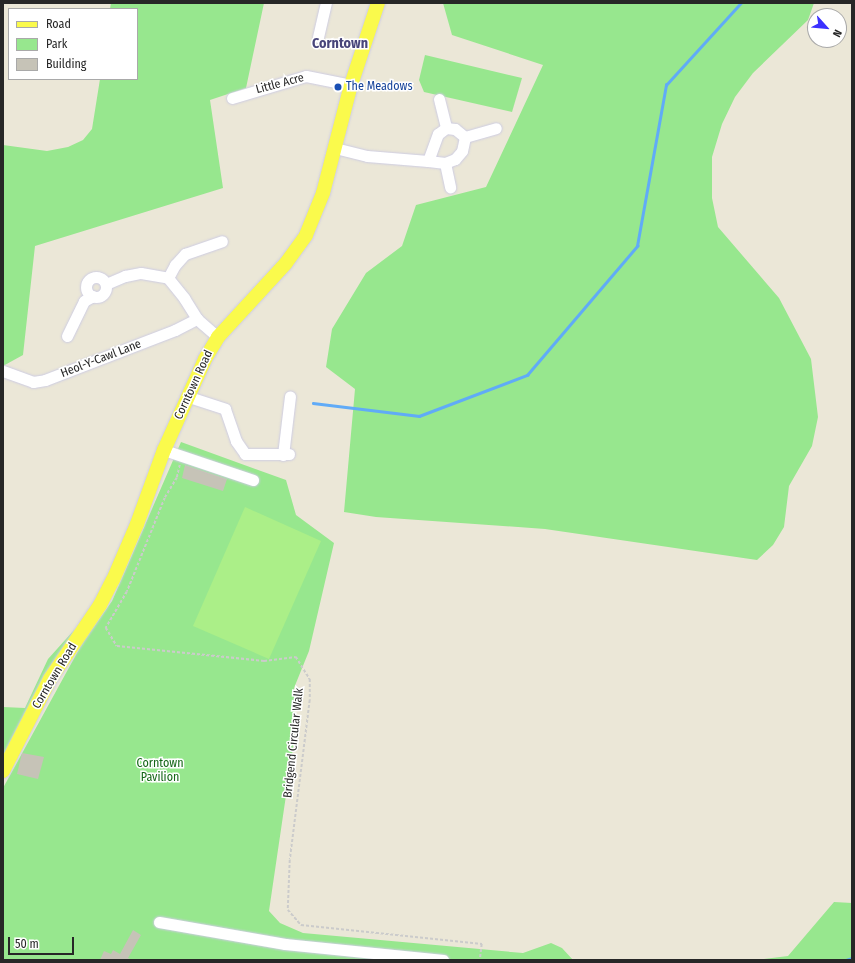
<!DOCTYPE html>
<html>
<head>
<meta charset="utf-8">
<style>
	body { margin:0 }
	#map { position:relative; width:855px; height:963px; overflow:hidden; background:#ebe7d7; font-family:"Fira Sans Condensed",sans-serif }
	div>[style] { position:absolute }
	.green>* { inset:0; background:#97e78e }
	.pitch>* { inset:0; background:#abef88 }
	.stream>* { height:2.5px; margin:-1.25px; padding:0 1.25px; transform-origin:1.25px; border-radius:1.25px; background:#60abf7 }
	.building>* { inset:0; background:#c6c3b7 }
	.path>* { height:1.5px; margin-top:-0.75px; transform-origin:0; background:repeating-linear-gradient(90deg,#cbcbcb 0 3px,transparent 0 5px) }
	.roads { filter:drop-shadow(0 0 1px #cdcce2) drop-shadow(0 0 1px #cdcce2) }
	.minor>* { height:11px; margin:-5.5px; padding:0 5.5px; transform-origin:5.5px; border-radius:5.5px; background:#fff }
	.minor>.ring { margin:-5.5px; padding:0; box-sizing:content-box; background:none; border:11px solid #fff; border-radius:50% }
	.major>* { height:14px; margin:-7px; padding:0 7px; transform-origin:7px; border-radius:7px; background:#fafa4c }
	.dots>* { width:11px; height:11px; translate:-50% -50%; box-sizing:border-box; border:2px solid #fff; border-radius:50% }
	span { translate:-50% -50%; white-space:nowrap; text-align:center; line-height:1.15; -webkit-text-stroke:3px #fff; paint-order:stroke }
	.street-label { font-size:12px; color:#272727 }
	.transit-label { font-size:12px; color:#164399 }
	.left { translate:0 -50%; text-align:left }
	.park-label { font-size:12px; color:#146716 }
	.quarter-label { font-size:14px; color:#48457a; font-weight:700 }
	.frame { position:absolute; inset:0; border:4px solid #272727; pointer-events:none }
	.legend { position:absolute; left:8px; top:8px; width:130px; height:72px; box-sizing:border-box; background:#fff; border:1px solid #a9a9a9; margin:0; padding:5px 7px; list-style:none; font-size:12px; color:#272727 }
	.legend li { display:flex; align-items:center; gap:8px; height:20px }
	.legend b { width:20px; border:1px solid #a9a9a9 }
	.north { position:absolute; left:807px; top:8px; width:40px; height:40px; box-sizing:border-box; background:#fff; border:1px solid #a9a9a9; border-radius:50%; rotate:117deg; font-size:11px; font-weight:700; line-height:16px; text-align:center; color:#272727 }
	.north::after { content:''; display:block; margin:auto; width:14px; height:18px; background:#3b30ff; clip-path:polygon(50% 0,100% 100%,50% 72%,0 100%) }
	.scale { position:absolute; left:8px; top:937px; width:66px; height:18px; box-sizing:border-box; border:2px solid #272727; border-top:0; padding-left:5px; font-size:12px; line-height:14px; white-space:nowrap; color:#272727; -webkit-text-stroke:3px #fff; paint-order:stroke }
</style>
</head>
<body>
<div id="map">
	<div class="green">
		<i style="clip-path:polygon(111px 3px,264px 3px,246px 88px,210px 100px,223px 188px,35px 246px,23px 355px,3px 366px,3px 145px,47px 151px,68px 147px,83px 140px,92px 129px,100px 79px,137px 79px,137px 9px,110px 9px)"></i>
		<i style="clip-path:polygon(443px 3px,814px 3px,808px 20px,753px 73px,735px 97px,722px 124px,712px 157px,712px 198px,718px 227px,779px 298px,811px 359px,818px 417px,812px 446px,789px 486px,784px 527px,773px 545px,757px 560px,545px 529px,376px 517px,344px 512px,355px 389px,326px 367px,332px 329px,366px 273px,402px 246px,416px 205px,486px 187px,543px 65px,452px 35px)"></i>
		<i style="clip-path:polygon(425px 55px,522px 78px,512px 112px,424px 92px,419px 80px)"></i>
		<i style="clip-path:polygon(181px 442px,286px 480px,296px 515px,334px 543px,309px 651px,294px 688px,294px 741px,269px 911px,280px 923px,303px 933px,523px 953px,551px 943px,562px 948px,573px 960px,3px 960px,3px 788px,83px 642px,112px 601px)"></i>
		<i style="clip-path:polygon(75px 629px,54px 666px,3px 763px,3px 707px,25px 708px,48px 659px)"></i>
		<i style="clip-path:polygon(834px 902px,852px 903px,852px 960px,756px 960px,788px 956px)"></i>
	</div>
	<div class="pitch">
		<i style="clip-path:polygon(245px 507px,321px 541px,269px 659px,193px 626px)"></i>
	</div>
	<div class="stream">
		<i style="left:313px;top:403px;width:107px;rotate:7deg"></i>
		<i style="left:419px;top:416px;width:116px;rotate:-20.8deg"></i>
		<i style="left:527px;top:375px;width:170px;rotate:-49.5deg"></i>
		<i style="left:637px;top:246px;width:164px;rotate:-79.8deg"></i>
		<i style="left:666px;top:85px;width:111px;rotate:-47.6deg"></i>
		<i style="left:846px;top:960px;width:6px;rotate:-18deg"></i>
	</div>
	<div class="building">
		<i style="clip-path:polygon(185px 465px,227px 479px,223px 491px,182px 478px)"></i>
		<i style="clip-path:polygon(22px 753px,44px 757px,38px 779px,17px 774px)"></i>
		<i style="clip-path:polygon(133px 930px,141px 935px,128px 958px,132px 960px,100px 960px,104px 951px,111px 954px,113px 950px,120px 954px)"></i>
	</div>
	<div class="path">
		<i style="left:180px;top:465px;width:13px;rotate:103deg"></i>
		<i style="left:177px;top:478px;width:23px;rotate:121deg"></i>
		<i style="left:165px;top:498px;width:101px;rotate:112deg"></i>
		<i style="left:127px;top:592px;width:42px;rotate:120.3deg"></i>
		<i style="left:106px;top:628px;width:21px;rotate:59deg"></i>
		<i style="left:117px;top:646px;width:148px;rotate:5.8deg"></i>
		<i style="left:264px;top:661px;width:32px;rotate:-7deg"></i>
		<i style="left:296px;top:657px;width:26px;rotate:58deg"></i>
		<i style="left:310px;top:679px;width:21px;rotate:90deg"></i>
		<i style="left:310px;top:700px;width:161px;rotate:97.1deg"></i>
		<i style="left:290px;top:860px;width:50px;rotate:92.3deg"></i>
		<i style="left:288px;top:910px;width:20px;rotate:49deg"></i>
		<i style="left:301px;top:925px;width:182px;rotate:6deg"></i>
		<i style="left:482px;top:944px;width:16px;rotate:97deg"></i>
	</div>
	<div class="roads">
		<div class="minor">
			<i style="left:318px;top:37px;width:35px;rotate:-77deg"></i>
			<i style="left:232px;top:98px;width:77px;rotate:-16.6deg"></i>
			<i style="left:306px;top:76px;width:46px;rotate:11.3deg"></i>
			<i style="left:439px;top:99px;width:30px;rotate:76deg"></i>
			<i style="left:465px;top:137px;width:32px;rotate:-16deg"></i>
			<i style="left:335px;top:148px;width:33px;rotate:14deg"></i>
			<i style="left:367px;top:156px;width:61px;rotate:4.7deg"></i>
			<i style="left:428px;top:161px;width:29px;rotate:-70deg"></i>
			<i style="left:438px;top:134px;width:10px;rotate:-37deg"></i>
			<i style="left:446px;top:128px;width:9px;rotate:6deg"></i>
			<i style="left:455px;top:129px;width:13px;rotate:39deg"></i>
			<i style="left:465px;top:137px;width:14px;rotate:102deg"></i>
			<i style="left:462px;top:151px;width:11px;rotate:131deg"></i>
			<i style="left:455px;top:159px;width:11px;rotate:158deg"></i>
			<i style="left:445px;top:163px;width:17px;rotate:-173deg"></i>
			<i style="left:445px;top:163px;width:25px;rotate:78deg"></i>
			<i class="ring" style="left:86px;top:277px;width:9px;height:9px"></i>
			<i style="left:168px;top:278px;width:15px;rotate:-62deg"></i>
			<i style="left:175px;top:265px;width:15px;rotate:-48deg"></i>
			<i style="left:185px;top:254px;width:39px;rotate:-19deg"></i>
			<i style="left:106px;top:284px;width:21px;rotate:-23deg"></i>
			<i style="left:125px;top:276px;width:16px;rotate:-11deg"></i>
			<i style="left:141px;top:273px;width:27px;rotate:10deg"></i>
			<i style="left:168px;top:278px;width:26px;rotate:51deg"></i>
			<i style="left:184px;top:298px;width:25px;rotate:58deg"></i>
			<i style="left:197px;top:319px;width:28px;rotate:41deg"></i>
			<i style="left:67px;top:336px;width:39px;rotate:-64deg"></i>
			<i style="left:84px;top:301px;width:10px;rotate:-29deg"></i>
			<i style="left:3px;top:371px;width:32px;rotate:20deg"></i>
			<i style="left:33px;top:382px;width:12px;rotate:-9deg"></i>
			<i style="left:45px;top:380px;width:139px;rotate:-21deg"></i>
			<i style="left:175px;top:330px;width:25px;rotate:-27deg"></i>
			<i style="left:189px;top:397px;width:38px;rotate:18deg"></i>
			<i style="left:225px;top:409px;width:34px;rotate:71deg"></i>
			<i style="left:236px;top:441px;width:16px;rotate:55deg"></i>
			<i style="left:245px;top:454px;width:44px"></i>
			<i style="left:164px;top:450px;width:94px;rotate:18.6deg"></i>
			<i style="left:283px;top:455px;width:59px;rotate:-83.2deg"></i>
			<i style="left:159px;top:922px;width:128px;rotate:9.9deg"></i>
			<i style="left:285px;top:944px;width:159px;rotate:5.8deg"></i>
		</div>
		<div class="major">
			<i style="left:3px;top:771px;width:103px;rotate:-62.9deg"></i>
			<i style="left:50px;top:679px;width:89px;rotate:-56deg"></i>
			<i style="left:100px;top:605px;width:28px;rotate:-63deg"></i>
			<i style="left:113px;top:580px;width:61px;rotate:-66.8deg"></i>
			<i style="left:137px;top:524px;width:79px;rotate:-70deg"></i>
			<i style="left:164px;top:450px;width:100px;rotate:-65.7deg"></i>
			<i style="left:205px;top:359px;width:26px;rotate:-59deg"></i>
			<i style="left:218px;top:337px;width:100px;rotate:-47.4deg"></i>
			<i style="left:286px;top:263px;width:34px;rotate:-54deg"></i>
			<i style="left:306px;top:235px;width:45px;rotate:-68deg"></i>
			<i style="left:323px;top:193px;width:112px;rotate:-75.5deg"></i>
			<i style="left:351px;top:85px;width:86px;rotate:-71.8deg"></i>
		</div>
	</div>
	<div class="dots">
		<i style="left:338px;top:87px;background:#1a4fb4"></i>
	</div>
	<div class="street-label">
		<span style="left:280px;top:84px;rotate:-15deg">Little Acre</span>
		<span style="left:101px;top:359px;rotate:-21deg">Heol-Y-Cawl Lane</span>
		<span style="left:194px;top:385px;rotate:-65deg">Corntown Road</span>
		<span style="left:55px;top:676px;rotate:-59deg">Corntown Road</span>
		<span style="left:294px;top:743px;rotate:-84deg">Bridgend Circular Walk</span>
	</div>
	<div class="transit-label">
		<span class="left" style="left:346px;top:87px">The Meadows</span>
	</div>
	<div class="park-label">
		<span style="left:160px;top:771px">Corntown<br>Pavilion</span>
	</div>
	<div class="quarter-label">
		<span style="left:340px;top:44px">Corntown</span>
	</div>
	<div class="frame"></div>
	<ul class="legend">
	<li><b style="height:5px;background:#fafa4c"></b>Road</li>
	<li><b style="height:11px;background:#97e78e"></b>Park</li>
	<li><b style="height:11px;background:#c6c3b7"></b>Building</li>
	</ul>
	<div class="north">N</div>
	<div class="scale">50 m</div>
</div>
</body>
</html>
